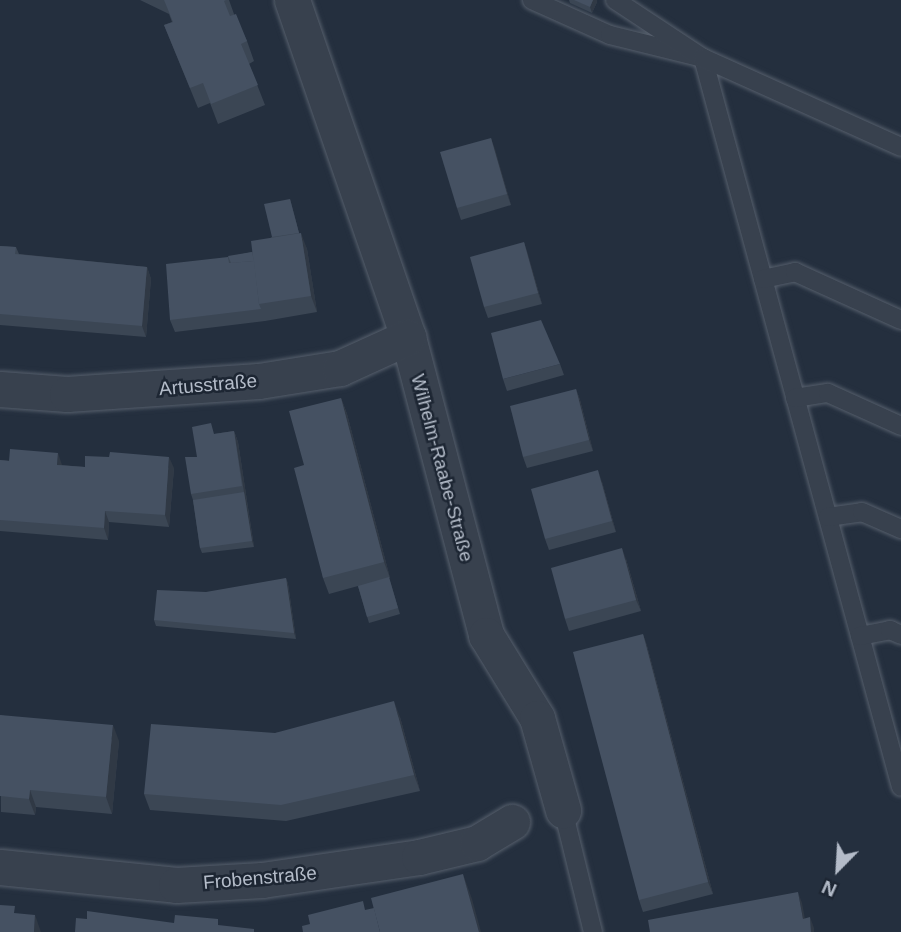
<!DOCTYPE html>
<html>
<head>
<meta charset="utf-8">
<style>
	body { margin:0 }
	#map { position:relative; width:901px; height:932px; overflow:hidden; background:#242f3e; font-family:Helvetica,sans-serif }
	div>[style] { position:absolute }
	.roads { filter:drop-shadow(0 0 2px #565f6c) drop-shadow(0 0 2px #565f6c) }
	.lane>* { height:18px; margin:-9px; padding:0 9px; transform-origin:9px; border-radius:9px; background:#38414e }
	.street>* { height:35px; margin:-17.5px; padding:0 17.5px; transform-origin:17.5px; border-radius:17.5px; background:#38414e }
	.wall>* { inset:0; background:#3b4654 }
	.shaded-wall>* { inset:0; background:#303945 }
	.building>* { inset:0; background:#455162 }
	span { translate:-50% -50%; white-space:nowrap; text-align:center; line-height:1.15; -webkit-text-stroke:5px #1d2633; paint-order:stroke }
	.street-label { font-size:19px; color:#b4bcc9 }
	.north { position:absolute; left:803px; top:834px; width:70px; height:70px; -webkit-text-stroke:5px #1d2633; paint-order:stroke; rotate:204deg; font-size:19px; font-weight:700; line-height:28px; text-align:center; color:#b4bcc9 }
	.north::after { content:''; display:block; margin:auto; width:24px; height:32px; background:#b4bcc9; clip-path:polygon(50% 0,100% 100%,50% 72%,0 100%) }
</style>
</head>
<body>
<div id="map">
	<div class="roads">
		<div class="lane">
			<i style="left:532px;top:0;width:85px;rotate:24.2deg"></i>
			<i style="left:610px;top:35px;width:96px;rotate:13.9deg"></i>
			<i style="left:703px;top:58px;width:755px;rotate:74.8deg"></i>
			<i style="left:615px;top:0;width:105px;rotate:33.4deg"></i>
			<i style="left:703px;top:58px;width:217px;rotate:24.2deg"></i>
			<i style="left:763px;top:279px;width:33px;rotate:-12deg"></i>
			<i style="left:795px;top:272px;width:116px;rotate:24.4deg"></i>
			<i style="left:795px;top:398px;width:33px;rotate:-9deg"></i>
			<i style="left:828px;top:393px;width:80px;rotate:24.3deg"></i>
			<i style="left:828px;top:517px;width:34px;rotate:-8deg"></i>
			<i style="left:862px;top:512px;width:43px;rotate:23.6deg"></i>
			<i style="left:860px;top:636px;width:31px;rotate:-11deg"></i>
			<i style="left:890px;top:630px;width:12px;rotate:24deg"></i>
			<i style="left:563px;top:810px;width:126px;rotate:76.2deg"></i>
		</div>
		<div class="street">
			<i style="left:292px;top:0;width:356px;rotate:71deg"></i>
			<i style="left:408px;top:337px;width:308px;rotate:75.3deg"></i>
			<i style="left:486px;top:635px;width:97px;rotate:58.4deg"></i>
			<i style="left:537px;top:718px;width:96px;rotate:74.2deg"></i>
			<i style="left:0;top:389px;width:67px;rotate:4.3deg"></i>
			<i style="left:67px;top:394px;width:192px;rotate:-3.9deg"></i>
			<i style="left:259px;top:381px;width:82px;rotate:-9.1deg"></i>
			<i style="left:340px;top:368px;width:75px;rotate:-24.5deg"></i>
			<i style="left:0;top:867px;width:177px;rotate:5.8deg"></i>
			<i style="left:176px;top:885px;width:86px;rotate:-3.3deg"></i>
			<i style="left:262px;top:880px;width:159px;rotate:-8.3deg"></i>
			<i style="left:419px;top:857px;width:60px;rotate:-13.6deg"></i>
			<i style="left:477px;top:843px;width:41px;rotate:-31deg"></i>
		</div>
	</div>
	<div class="wall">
		<i style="clip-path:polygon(140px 0,229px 0,234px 14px,247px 41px,254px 61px,249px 64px,265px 105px,218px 124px,210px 103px,198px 108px,164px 25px,172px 22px,169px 14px)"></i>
		<i style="clip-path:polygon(569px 0,597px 0,597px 2px,592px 13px,570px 3px)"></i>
		<i style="clip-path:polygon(491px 138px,511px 205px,461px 220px,457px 208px)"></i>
		<i style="clip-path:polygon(290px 199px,299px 233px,307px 249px,317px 312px,265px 321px,175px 332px,170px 320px,228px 257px,252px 252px,272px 237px)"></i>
		<i style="clip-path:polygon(524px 242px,542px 304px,488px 318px,484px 307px)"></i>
		<i style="clip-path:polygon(0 246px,16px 247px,19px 254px,147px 267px,151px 279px,146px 337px,0 325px)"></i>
		<i style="clip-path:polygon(560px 364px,564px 375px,507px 391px,503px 379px)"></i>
		<i style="clip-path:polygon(576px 389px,580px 400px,593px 451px,527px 468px,523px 457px)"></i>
		<i style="clip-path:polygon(341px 398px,347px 414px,390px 578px,389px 578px,400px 614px,369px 623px,358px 586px,329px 594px,323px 578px,304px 465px)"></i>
		<i style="clip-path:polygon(234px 431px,238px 442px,254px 547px,202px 553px,200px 548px,193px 500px,191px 494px,197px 457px,214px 434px)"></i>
		<i style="clip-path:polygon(0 460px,85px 467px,174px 468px,169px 527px,109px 522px,108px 540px,0 531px)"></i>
		<i style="clip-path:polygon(602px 482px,616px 532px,549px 550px,545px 539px)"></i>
		<i style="clip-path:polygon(626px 559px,641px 611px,569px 631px,565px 619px)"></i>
		<i style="clip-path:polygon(286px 578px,288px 584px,296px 639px,156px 626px,154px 620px)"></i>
		<i style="clip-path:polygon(643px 634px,647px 646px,713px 894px,643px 912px,639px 900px)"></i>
		<i style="clip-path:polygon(0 715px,119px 741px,112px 814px,36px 807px,35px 815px,1px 812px)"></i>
		<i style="clip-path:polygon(400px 717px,420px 791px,286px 821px,150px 810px,144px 794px,275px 733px)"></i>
	</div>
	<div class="shaded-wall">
		<i style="clip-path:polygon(593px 0,597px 0,597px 2px,592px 13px,590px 7px)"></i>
		<i style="clip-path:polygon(491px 138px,495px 149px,511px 205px,507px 194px)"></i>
		<i style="clip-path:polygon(301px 233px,307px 249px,317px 312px,311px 296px)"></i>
		<i style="clip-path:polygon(524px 242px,528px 254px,542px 304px,538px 293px)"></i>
		<i style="clip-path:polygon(147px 267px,151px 279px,146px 337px,142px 326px)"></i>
		<i style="clip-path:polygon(576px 389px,580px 400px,593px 451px,589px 440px)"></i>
		<i style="clip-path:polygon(341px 398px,347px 414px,390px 578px,384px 562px)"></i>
		<i style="clip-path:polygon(234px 431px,238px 442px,254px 547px,252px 541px)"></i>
		<i style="clip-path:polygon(58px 453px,62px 465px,57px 465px)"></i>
		<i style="clip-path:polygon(169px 457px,174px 468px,169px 527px,165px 515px)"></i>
		<i style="clip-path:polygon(598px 470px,602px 482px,616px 532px,612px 521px)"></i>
		<i style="clip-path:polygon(105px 511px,109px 522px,108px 540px,104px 528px)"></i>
		<i style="clip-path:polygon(622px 548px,626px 559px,641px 611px,636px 600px)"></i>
		<i style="clip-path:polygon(286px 578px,288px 584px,296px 639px,294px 633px)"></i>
		<i style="clip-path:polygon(643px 634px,647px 646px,713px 894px,708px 882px)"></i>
		<i style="clip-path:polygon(394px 701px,400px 717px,420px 791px,414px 775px)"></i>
		<i style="clip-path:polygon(113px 725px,119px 741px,112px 814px,106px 797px)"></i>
		<i style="clip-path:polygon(30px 790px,36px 807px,35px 815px,29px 799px)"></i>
		<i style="clip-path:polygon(463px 874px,472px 899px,481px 932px,479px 932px)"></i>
		<i style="clip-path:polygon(798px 892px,802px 903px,807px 930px,803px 919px)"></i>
		<i style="clip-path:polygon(35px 915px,41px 932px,34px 932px)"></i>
		<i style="clip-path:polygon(810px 917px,814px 928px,814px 932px,811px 932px)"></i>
	</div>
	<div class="building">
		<i style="clip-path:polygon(164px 0,226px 0,224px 1px,230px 16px,236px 14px,247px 41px,241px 44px,258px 85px,211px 104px,203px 83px,190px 88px,164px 25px,173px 22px)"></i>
		<i style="clip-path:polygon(574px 0,593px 0,590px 7px)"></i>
		<i style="clip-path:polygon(491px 138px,507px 194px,457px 208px,440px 152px)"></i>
		<i style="clip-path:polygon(290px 199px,299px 233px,272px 237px,264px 204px)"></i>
		<i style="clip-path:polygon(301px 233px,311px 296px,259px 304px,251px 241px)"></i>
		<i style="clip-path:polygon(524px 242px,538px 293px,484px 307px,470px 257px)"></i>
		<i style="clip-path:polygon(0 246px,16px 247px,15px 254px,147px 267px,142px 326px,0 314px)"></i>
		<i style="clip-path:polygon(252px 252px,254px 261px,231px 263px,228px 256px)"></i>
		<i style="clip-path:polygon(228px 257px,229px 263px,254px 261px,259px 304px,261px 309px,170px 320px,166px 264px)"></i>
		<i style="clip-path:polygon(541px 320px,560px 364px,503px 379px,491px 333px)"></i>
		<i style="clip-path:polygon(576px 389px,589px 440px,523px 457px,510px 406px)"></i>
		<i style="clip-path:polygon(341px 398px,384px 562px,323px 578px,294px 468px,304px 465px,289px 411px)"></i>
		<i style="clip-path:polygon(211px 423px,214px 434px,234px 431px,242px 486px,191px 494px,185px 457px,197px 457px,192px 427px)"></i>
		<i style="clip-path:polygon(10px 449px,58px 453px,57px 465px,85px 467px,85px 456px,109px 457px,110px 452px,169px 457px,165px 515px,105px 511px,104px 528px,0 520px,0 460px,9px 461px)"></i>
		<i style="clip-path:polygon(598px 470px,612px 521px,545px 539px,531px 489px)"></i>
		<i style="clip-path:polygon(244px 492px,252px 541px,200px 548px,193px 500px)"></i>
		<i style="clip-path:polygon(622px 548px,636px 600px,565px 619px,551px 568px)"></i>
		<i style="clip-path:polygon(389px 577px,398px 608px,367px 617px,358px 586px)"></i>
		<i style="clip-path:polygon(286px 578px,294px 633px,154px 620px,157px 590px,206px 592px)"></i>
		<i style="clip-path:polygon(643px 634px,708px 882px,639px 900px,573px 652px)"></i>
		<i style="clip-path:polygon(394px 701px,414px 775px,281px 805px,144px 794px,151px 724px,275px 733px)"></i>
		<i style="clip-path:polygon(0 715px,113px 725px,106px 797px,30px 790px,29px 799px,0 796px)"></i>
		<i style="clip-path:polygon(463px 874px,479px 932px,380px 932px,371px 898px)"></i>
		<i style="clip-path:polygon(798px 892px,803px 919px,810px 917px,811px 932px,650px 932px,648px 920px)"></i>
		<i style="clip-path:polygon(363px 901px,365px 910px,374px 908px,380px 932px,303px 932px,302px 926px,310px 924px,308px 915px)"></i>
		<i style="clip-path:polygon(0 905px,15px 906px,14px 913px,35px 915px,34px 932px,0 932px)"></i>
		<i style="clip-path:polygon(87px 911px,174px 923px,175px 915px,218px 919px,218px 925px,254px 929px,254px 932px,75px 932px,76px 918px,87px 919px)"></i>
	</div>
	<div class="street-label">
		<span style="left:208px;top:385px;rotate:-5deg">Artusstraße</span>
		<span style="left:442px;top:468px;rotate:75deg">Wilhelm-Raabe-Straße</span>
		<span style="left:260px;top:878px;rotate:-5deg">Frobenstraße</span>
	</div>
	<div class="north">N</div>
</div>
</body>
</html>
